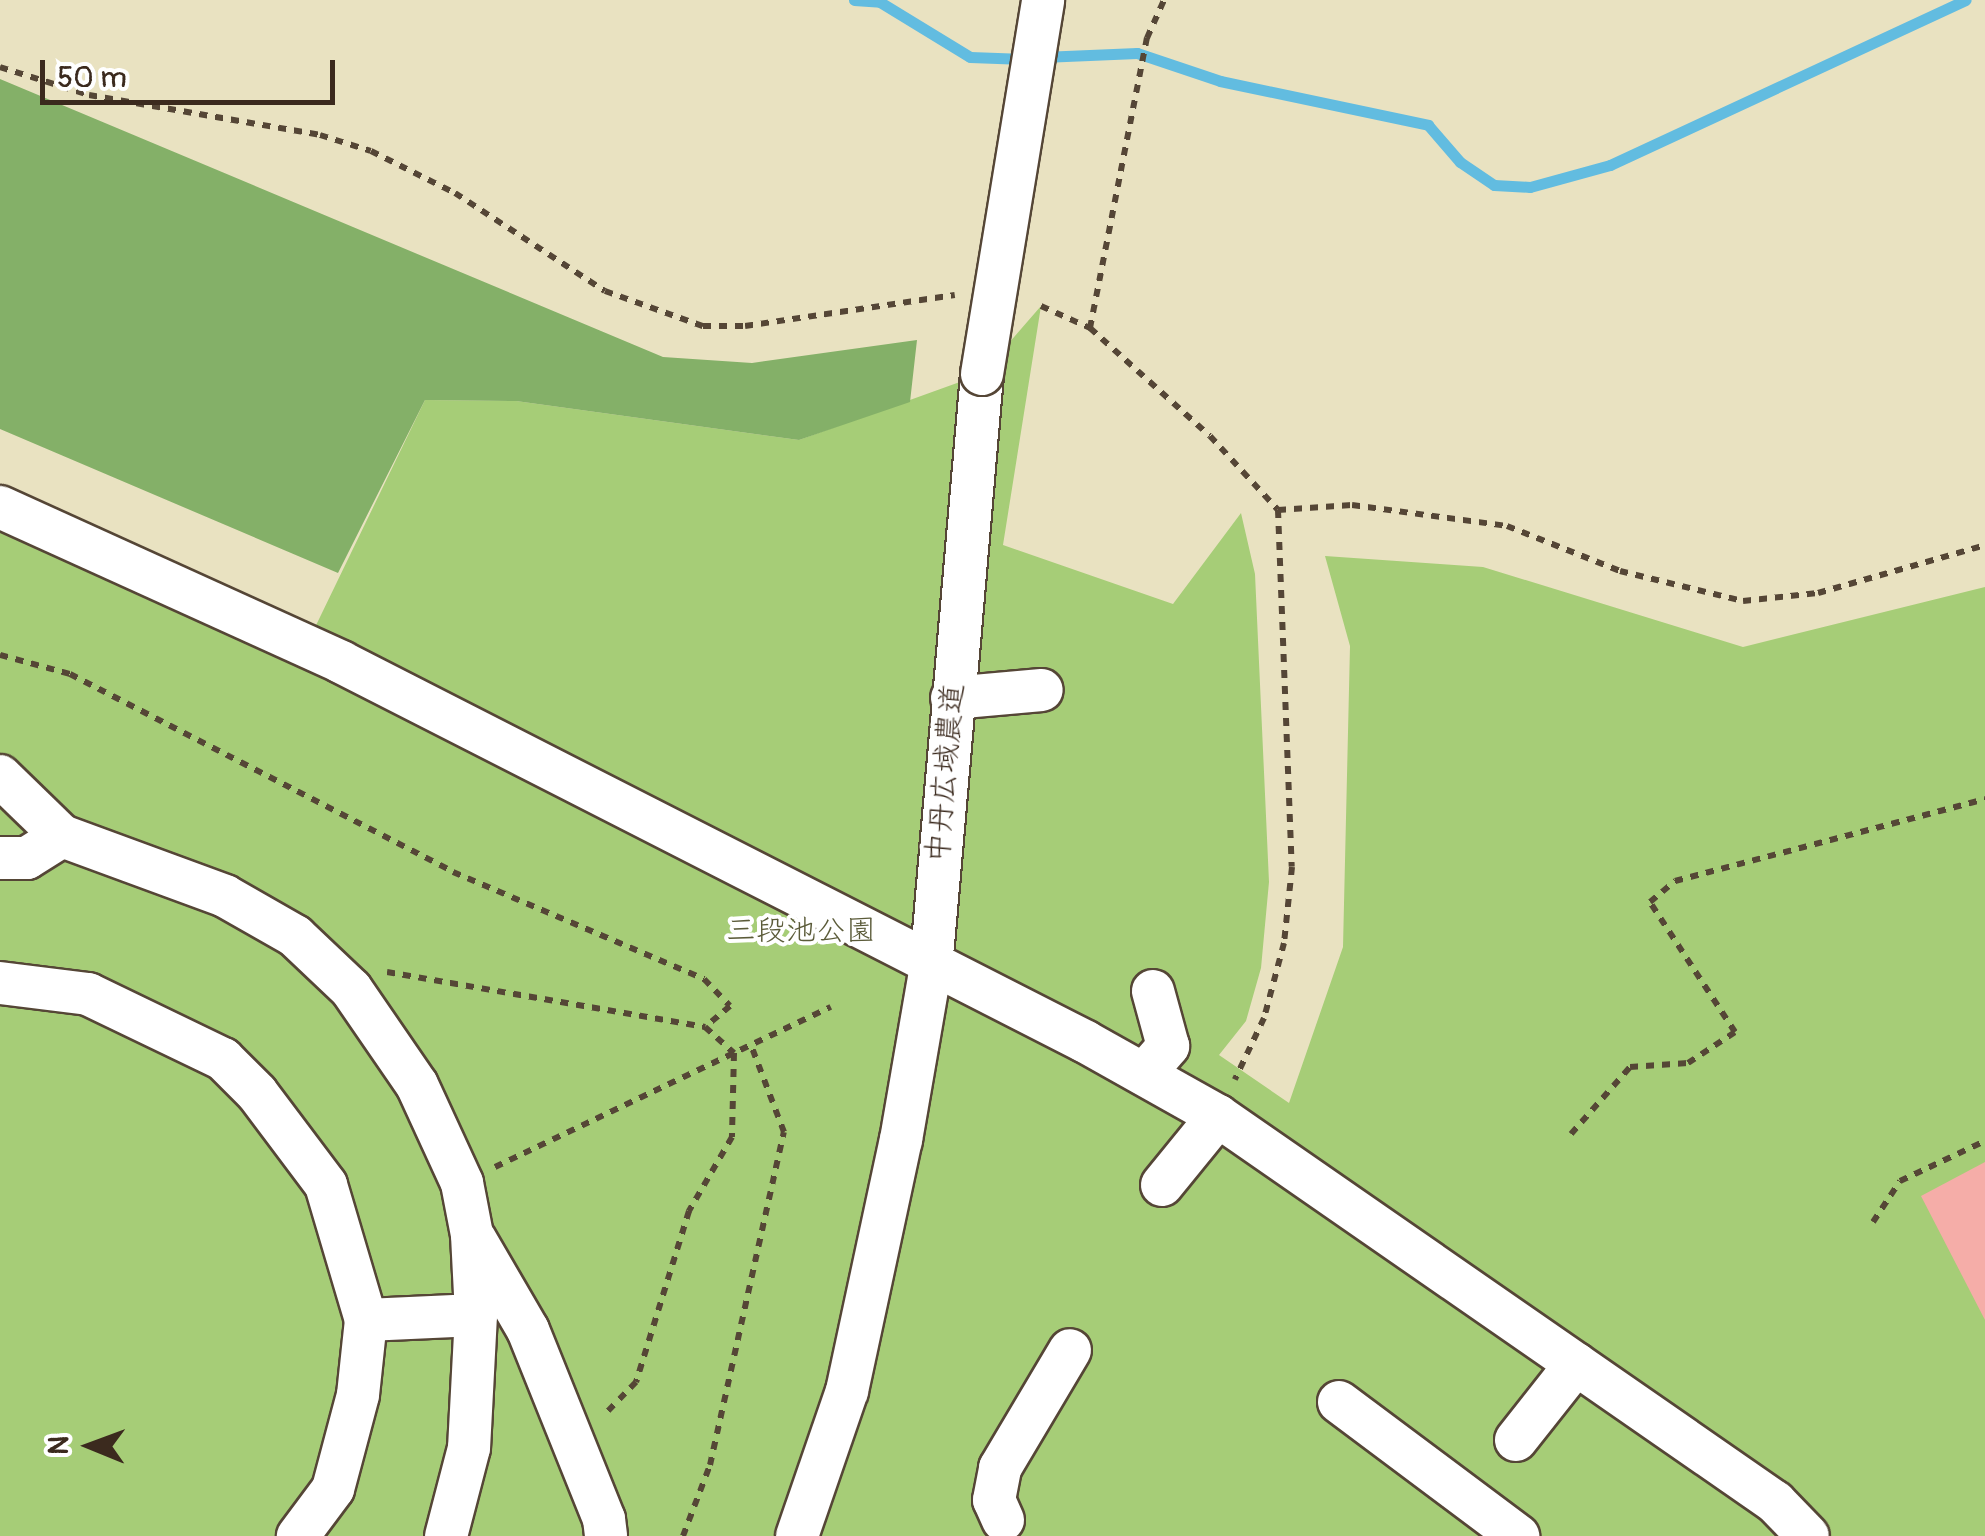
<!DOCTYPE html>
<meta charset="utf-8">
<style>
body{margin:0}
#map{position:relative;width:1985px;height:1536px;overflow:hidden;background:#e9e2c1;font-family:Pangolin,"Klee One",sans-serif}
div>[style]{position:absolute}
.green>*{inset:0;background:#a6cd77}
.forest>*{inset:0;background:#84b068}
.stream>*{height:11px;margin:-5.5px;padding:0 5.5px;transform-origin:5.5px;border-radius:5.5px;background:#62bce0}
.building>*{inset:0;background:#f5ada8}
.path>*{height:6px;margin-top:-3px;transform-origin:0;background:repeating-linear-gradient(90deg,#554636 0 8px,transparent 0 16px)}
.roads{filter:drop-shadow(2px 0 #554636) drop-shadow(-2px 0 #554636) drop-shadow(0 2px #554636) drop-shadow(0 -2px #554636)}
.minor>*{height:42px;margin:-21px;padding:0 21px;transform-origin:21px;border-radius:21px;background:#fff}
.bridges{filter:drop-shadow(2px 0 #554636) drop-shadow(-2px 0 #554636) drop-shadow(0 2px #554636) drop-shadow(0 -2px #554636)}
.minor-bridge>*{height:42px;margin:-21px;padding:0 21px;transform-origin:21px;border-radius:21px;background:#fff}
span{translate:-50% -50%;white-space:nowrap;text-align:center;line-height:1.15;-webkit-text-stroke:8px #fff;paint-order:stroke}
.street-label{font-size:30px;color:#3b2a1e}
.park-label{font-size:30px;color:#5b5b39}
.north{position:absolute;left:40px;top:1396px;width:100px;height:100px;-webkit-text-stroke:8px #fff;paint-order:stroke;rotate:271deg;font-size:28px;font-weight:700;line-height:40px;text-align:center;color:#3b2a1e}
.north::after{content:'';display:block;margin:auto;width:35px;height:45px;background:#3b2a1e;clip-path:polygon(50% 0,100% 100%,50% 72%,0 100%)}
.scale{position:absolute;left:40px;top:60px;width:295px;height:45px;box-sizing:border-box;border:5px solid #3b2a1e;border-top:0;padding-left:12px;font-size:30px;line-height:35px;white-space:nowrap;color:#3b2a1e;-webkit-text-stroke:8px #fff;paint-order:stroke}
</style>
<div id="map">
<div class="green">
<div style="clip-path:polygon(1041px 306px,1003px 545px,1173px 604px,1241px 513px,1255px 574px,1269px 882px,1261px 968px,1246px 1021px,1219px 1055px,1289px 1103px,1343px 947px,1350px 646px,1325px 556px,1483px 567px,1743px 647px,1985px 587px,1985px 1536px,0 1536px,0 507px,306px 646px,425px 400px,516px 401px,799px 440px,982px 374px)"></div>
</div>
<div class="forest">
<div style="clip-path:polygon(0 79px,663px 357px,752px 363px,917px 340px,910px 402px,799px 440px,516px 401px,425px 400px,338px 573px,0 429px)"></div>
</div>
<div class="stream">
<div style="left:854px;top:0;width:26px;rotate:4deg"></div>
<div style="left:880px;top:2px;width:105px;rotate:31.4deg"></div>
<div style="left:970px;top:57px;width:54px;rotate:2.1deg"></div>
<div style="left:1042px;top:57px;width:95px;rotate:-2.4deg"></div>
<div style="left:1137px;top:53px;width:88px;rotate:18.6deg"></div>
<div style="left:1220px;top:81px;width:213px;rotate:11.9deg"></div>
<div style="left:1428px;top:125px;width:49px;rotate:49.1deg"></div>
<div style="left:1460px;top:162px;width:41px;rotate:34.1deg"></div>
<div style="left:1494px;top:185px;width:36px;rotate:3deg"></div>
<div style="left:1530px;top:187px;width:83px;rotate:-15.4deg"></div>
<div style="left:1610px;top:165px;width:392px;rotate:-24.9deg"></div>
</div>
<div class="building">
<div style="clip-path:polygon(1985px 1162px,1985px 1320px,1921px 1196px)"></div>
</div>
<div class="path">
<div style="left:0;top:67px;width:93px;rotate:17.5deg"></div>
<div style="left:89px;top:95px;width:234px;rotate:9.8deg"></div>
<div style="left:320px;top:135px;width:53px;rotate:17.4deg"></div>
<div style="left:371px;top:151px;width:94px;rotate:26.6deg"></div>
<div style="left:455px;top:193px;width:179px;rotate:33.2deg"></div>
<div style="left:605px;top:291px;width:104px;rotate:19.7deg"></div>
<div style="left:703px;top:326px;width:42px"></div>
<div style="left:745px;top:326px;width:212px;rotate:-8.4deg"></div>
<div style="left:1041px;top:306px;width:54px;rotate:24.2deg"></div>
<div style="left:1090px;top:328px;width:161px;rotate:42deg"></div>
<div style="left:1210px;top:436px;width:100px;rotate:47.4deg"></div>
<div style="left:1278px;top:510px;width:357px;rotate:87.8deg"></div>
<div style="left:1292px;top:867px;width:76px;rotate:96deg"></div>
<div style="left:1284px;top:943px;width:78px;rotate:104.9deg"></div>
<div style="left:1264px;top:1018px;width:68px;rotate:115.4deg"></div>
<div style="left:1090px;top:328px;width:296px;rotate:-78.9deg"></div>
<div style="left:1147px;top:38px;width:42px;rotate:-65.9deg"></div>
<div style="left:1278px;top:510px;width:74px;rotate:-3.9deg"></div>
<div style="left:1352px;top:505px;width:156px;rotate:7.7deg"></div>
<div style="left:1507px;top:526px;width:122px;rotate:21.7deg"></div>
<div style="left:1620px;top:571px;width:127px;rotate:13.7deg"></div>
<div style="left:1743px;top:601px;width:75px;rotate:-6.1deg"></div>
<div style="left:1818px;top:593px;width:174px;rotate:-16deg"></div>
<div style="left:0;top:655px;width:73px;rotate:15.2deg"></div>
<div style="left:70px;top:674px;width:431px;rotate:27.3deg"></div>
<div style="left:453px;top:872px;width:273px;rotate:23.1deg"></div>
<div style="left:704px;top:979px;width:37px;rotate:46deg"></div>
<div style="left:730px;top:1006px;width:33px;rotate:140deg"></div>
<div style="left:387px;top:972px;width:323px;rotate:9.8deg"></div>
<div style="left:705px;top:1027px;width:39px;rotate:42deg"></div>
<div style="left:734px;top:1053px;width:84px;rotate:91.4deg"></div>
<div style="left:732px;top:1137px;width:86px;rotate:120.2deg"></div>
<div style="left:689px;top:1211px;width:179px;rotate:107.2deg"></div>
<div style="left:636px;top:1382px;width:47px;rotate:134.1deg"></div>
<div style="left:1571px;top:1134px;width:89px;rotate:-48.6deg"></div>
<div style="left:1630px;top:1067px;width:58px;rotate:-3.9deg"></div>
<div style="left:1688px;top:1063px;width:56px;rotate:-33.4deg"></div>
<div style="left:1735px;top:1032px;width:155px;rotate:-123.2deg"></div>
<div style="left:1650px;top:902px;width:33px;rotate:-40deg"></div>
<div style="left:1675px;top:881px;width:321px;rotate:-14.8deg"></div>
<div style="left:495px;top:1167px;width:372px;rotate:-25.5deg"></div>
<div style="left:1873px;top:1222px;width:49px;rotate:-56.6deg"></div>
<div style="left:1900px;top:1181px;width:94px;rotate:-25.2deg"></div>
<div style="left:683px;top:1536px;width:76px;rotate:-69.2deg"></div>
<div style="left:710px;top:1465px;width:341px;rotate:-77.5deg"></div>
<div style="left:784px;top:1132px;width:93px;rotate:-110.8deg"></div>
</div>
<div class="roads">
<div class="minor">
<div style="left:0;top:507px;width:375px;rotate:24.4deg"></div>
<div style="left:341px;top:662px;width:836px;rotate:27.02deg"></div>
<div style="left:1086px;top:1042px;width:151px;rotate:29.3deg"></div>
<div style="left:1218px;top:1116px;width:678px;rotate:34.72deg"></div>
<div style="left:1775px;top:1502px;width:47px;rotate:45.9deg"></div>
<div style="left:952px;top:698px;width:90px;rotate:-5.1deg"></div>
<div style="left:0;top:776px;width:86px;rotate:44.1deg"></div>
<div style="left:62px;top:836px;width:174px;rotate:20.2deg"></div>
<div style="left:225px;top:896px;width:81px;rotate:29.7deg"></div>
<div style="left:295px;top:936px;width:77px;rotate:43.4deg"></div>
<div style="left:351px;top:989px;width:116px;rotate:55.5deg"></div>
<div style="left:417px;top:1085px;width:108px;rotate:65.3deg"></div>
<div style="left:462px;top:1183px;width:53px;rotate:79.1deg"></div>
<div style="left:472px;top:1235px;width:80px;rotate:87.1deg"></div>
<div style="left:476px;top:1315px;width:133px;rotate:93deg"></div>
<div style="left:469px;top:1448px;width:91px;rotate:104.6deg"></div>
<div style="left:0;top:858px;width:27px"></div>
<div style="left:27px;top:858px;width:41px;rotate:-32.2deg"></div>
<div style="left:0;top:983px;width:89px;rotate:7.1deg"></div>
<div style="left:88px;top:994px;width:150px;rotate:25.7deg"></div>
<div style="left:223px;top:1059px;width:48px;rotate:45deg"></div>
<div style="left:257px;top:1093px;width:115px;rotate:53.1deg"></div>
<div style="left:326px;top:1185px;width:141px;rotate:73.5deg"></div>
<div style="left:366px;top:1320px;width:75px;rotate:96.1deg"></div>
<div style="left:358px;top:1395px;width:97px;rotate:104.9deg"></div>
<div style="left:333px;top:1489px;width:59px;rotate:126.7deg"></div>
<div style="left:1144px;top:1074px;width:37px;rotate:-49deg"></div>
<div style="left:1168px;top:1046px;width:57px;rotate:-105.3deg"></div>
<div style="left:1162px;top:1185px;width:89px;rotate:-50.9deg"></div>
<div style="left:475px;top:1239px;width:105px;rotate:59.8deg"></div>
<div style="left:528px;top:1330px;width:204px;rotate:68.1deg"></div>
<div style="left:604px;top:1519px;width:17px;rotate:83deg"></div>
<div style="left:366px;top:1320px;width:110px;rotate:-2.6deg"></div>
<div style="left:1339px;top:1402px;width:224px;rotate:36.8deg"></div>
<div style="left:1516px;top:1440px;width:97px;rotate:-51.7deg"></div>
<div style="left:1003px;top:1520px;width:22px;rotate:-114deg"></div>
<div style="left:994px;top:1500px;width:33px;rotate:-79deg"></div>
<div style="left:1000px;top:1468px;width:137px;rotate:-59.3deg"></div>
<div style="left:797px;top:1536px;width:153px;rotate:-71deg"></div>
<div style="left:847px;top:1391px;width:257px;rotate:-77.9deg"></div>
<div style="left:901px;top:1140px;width:176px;rotate:-80.2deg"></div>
<div style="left:931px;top:967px;width:595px;rotate:-85.08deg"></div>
</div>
</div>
<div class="bridges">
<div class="minor-bridge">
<div style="left:982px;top:374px;width:379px;rotate:-80.7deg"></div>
</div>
</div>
<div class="street-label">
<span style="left:946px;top:773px;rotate:-85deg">中丹広域農道</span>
</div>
<div class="park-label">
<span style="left:801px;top:931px">三段池公園</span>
</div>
<div class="north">N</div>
<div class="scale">50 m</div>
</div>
